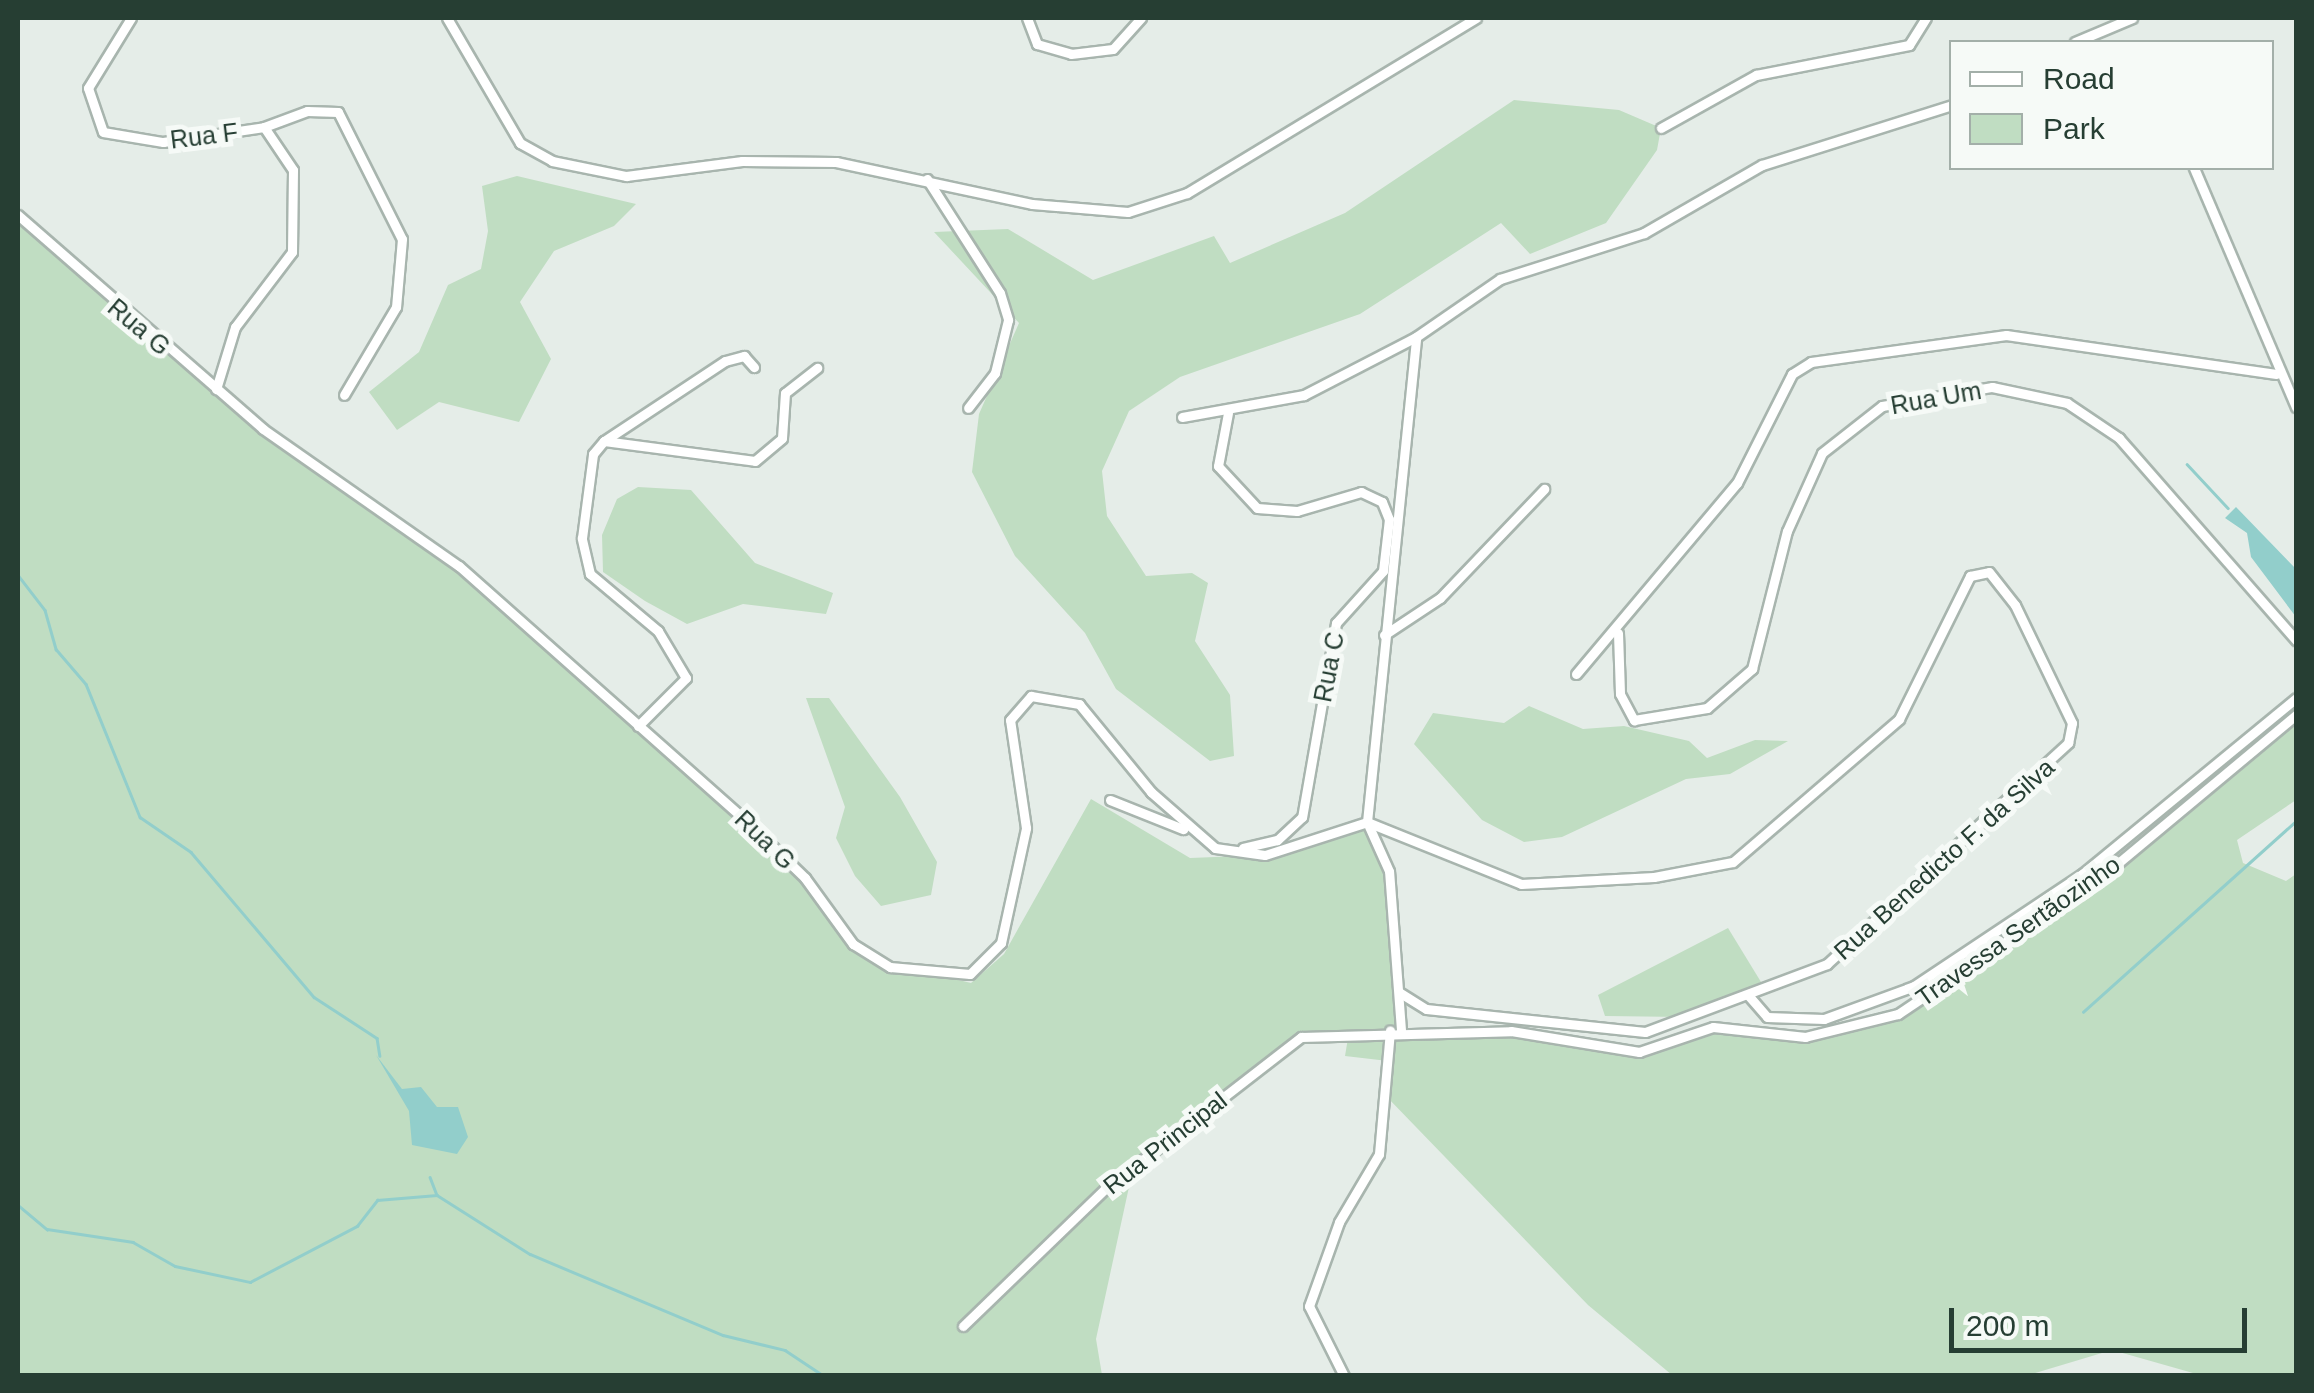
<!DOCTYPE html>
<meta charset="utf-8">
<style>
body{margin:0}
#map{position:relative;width:2314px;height:1393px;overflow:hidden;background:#e5ede8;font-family:Helvetica,sans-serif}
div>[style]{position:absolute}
.green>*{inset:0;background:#c0ddc2}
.water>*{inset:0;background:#92cecb}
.stream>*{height:2.5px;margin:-1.25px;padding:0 1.25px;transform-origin:1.25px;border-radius:1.25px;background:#92cecb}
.roads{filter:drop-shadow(2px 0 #a8b5ae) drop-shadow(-2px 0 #a8b5ae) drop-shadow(0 2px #a8b5ae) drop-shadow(0 -2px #a8b5ae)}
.minor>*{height:9px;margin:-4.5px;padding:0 4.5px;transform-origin:4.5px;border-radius:4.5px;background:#fff}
span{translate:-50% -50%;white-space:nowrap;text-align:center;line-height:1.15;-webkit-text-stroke:10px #f6faf7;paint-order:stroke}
.street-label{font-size:25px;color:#263e33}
.frame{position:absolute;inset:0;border:20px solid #263e33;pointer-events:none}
.legend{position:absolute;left:1949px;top:40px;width:325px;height:130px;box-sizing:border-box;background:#f6faf7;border:2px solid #a3afa9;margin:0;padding:12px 18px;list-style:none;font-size:30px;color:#263e33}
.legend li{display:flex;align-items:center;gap:20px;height:50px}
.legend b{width:50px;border:2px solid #a3afa9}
.scale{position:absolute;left:1949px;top:1308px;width:298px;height:45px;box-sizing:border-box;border:5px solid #263e33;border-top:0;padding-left:12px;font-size:30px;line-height:35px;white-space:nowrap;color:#263e33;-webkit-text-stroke:8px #f6faf7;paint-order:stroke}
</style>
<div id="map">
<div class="green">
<div style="clip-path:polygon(1514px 100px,1619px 110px,1661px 128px,1657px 150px,1606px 223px,1530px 254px,1501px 223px,1360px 314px,1180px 377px,1129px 411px,1102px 471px,1107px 516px,1146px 576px,1192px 573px,1208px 583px,1195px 641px,1230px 695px,1234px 756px,1210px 761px,1116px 689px,1085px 633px,1015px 556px,972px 472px,979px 414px,1019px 323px,934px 232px,1008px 229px,1093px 280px,1214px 236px,1230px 263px,1345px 213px)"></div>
<div style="clip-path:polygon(517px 176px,636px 204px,614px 226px,554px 251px,520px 302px,551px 359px,519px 422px,439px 402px,397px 430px,369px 392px,419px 352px,448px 285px,481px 269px,488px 231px,482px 186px)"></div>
<div style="clip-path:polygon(18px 215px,216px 389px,397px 516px,805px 878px,868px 958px,971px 983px,1004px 954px,1091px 799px,1190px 858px,1266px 855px,1367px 822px,1389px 871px,1402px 1030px,1511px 1031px,1639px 1052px,1713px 1027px,1805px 1037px,1898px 1014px,2099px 879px,2296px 715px,2296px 800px,2237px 840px,2243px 863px,2286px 881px,2296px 874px,2296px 1375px,2200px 1375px,2112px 1350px,2029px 1375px,1672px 1375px,1588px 1305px,1386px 1096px,1388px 1061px,1345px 1056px,1349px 1032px,1301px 1037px,1148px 1155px,1129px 1187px,1096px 1339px,1102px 1375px,18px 1375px)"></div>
<div style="clip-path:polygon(638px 487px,691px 490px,755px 563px,833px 593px,826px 614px,743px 604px,687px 624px,645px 601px,603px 572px,602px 535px,617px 499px)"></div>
<div style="clip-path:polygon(806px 698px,829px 698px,900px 797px,937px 862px,931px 895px,881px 906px,855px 876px,836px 838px,845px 807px)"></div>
<div style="clip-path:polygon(1529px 706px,1583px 729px,1624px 726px,1689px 741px,1707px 758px,1755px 740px,1788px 741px,1730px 774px,1686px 779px,1562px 837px,1524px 842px,1482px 820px,1414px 744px,1433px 713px,1504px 723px)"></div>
<div style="clip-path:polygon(1728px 928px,1761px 982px,1683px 1017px,1605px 1016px,1598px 995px)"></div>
</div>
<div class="water">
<div style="clip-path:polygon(2236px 507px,2296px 569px,2296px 617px,2251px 557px,2247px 533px,2225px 518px)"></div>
<div style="clip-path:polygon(376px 1055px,402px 1089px,421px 1087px,437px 1107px,458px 1107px,468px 1137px,457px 1154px,412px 1145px,409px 1111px)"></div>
</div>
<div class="stream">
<div style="left:2187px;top:464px;width:60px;rotate:47deg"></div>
<div style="left:18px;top:575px;width:44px;rotate:52.4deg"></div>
<div style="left:45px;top:610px;width:41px;rotate:74.2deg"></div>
<div style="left:56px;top:649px;width:46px;rotate:49.4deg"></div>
<div style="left:86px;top:684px;width:144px;rotate:67.9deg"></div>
<div style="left:140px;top:817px;width:62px;rotate:34.5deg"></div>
<div style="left:191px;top:852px;width:190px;rotate:49.7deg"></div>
<div style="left:314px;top:997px;width:75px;rotate:33.1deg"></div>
<div style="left:377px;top:1038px;width:18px;rotate:81deg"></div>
<div style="left:2083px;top:1012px;width:286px;rotate:-41.9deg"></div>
<div style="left:430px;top:1177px;width:19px;rotate:69deg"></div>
<div style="left:437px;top:1195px;width:110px;rotate:32.4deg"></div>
<div style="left:530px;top:1254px;width:209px;rotate:22.8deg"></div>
<div style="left:723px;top:1335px;width:64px;rotate:13.6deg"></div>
<div style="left:785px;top:1350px;width:47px;rotate:33.7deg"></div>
<div style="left:18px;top:1205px;width:38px;rotate:40deg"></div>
<div style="left:47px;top:1229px;width:87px;rotate:8.6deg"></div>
<div style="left:133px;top:1242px;width:48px;rotate:29.7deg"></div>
<div style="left:175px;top:1266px;width:77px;rotate:12deg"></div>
<div style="left:250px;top:1282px;width:121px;rotate:-27.6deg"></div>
<div style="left:357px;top:1226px;width:33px;rotate:-52deg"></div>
<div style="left:377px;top:1200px;width:60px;rotate:-4.8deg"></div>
<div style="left:830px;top:1376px;width:11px"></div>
</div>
<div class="roads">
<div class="minor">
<div style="left:131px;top:18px;width:82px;rotate:121.6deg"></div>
<div style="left:88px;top:88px;width:46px;rotate:71.2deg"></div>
<div style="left:103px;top:132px;width:61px;rotate:9.5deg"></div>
<div style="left:163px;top:142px;width:102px;rotate:-8.4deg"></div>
<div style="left:264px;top:127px;width:52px;rotate:56deg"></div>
<div style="left:293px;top:170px;width:82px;rotate:90.7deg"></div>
<div style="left:292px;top:252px;width:94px;rotate:127.2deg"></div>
<div style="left:235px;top:327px;width:65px;rotate:107deg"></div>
<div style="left:447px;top:18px;width:145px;rotate:59.7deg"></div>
<div style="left:520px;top:143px;width:37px;rotate:29deg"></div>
<div style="left:552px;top:161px;width:76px;rotate:11.5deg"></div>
<div style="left:626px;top:176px;width:117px;rotate:-7.4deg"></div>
<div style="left:742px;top:161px;width:94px;rotate:0.6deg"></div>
<div style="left:836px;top:162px;width:200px;rotate:12.1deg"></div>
<div style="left:1032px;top:204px;width:96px;rotate:4.8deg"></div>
<div style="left:1128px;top:212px;width:62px;rotate:-17.9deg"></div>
<div style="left:1187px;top:193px;width:338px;rotate:-31.2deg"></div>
<div style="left:1027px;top:18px;width:28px;rotate:69deg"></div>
<div style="left:1037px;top:44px;width:35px;rotate:16deg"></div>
<div style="left:1071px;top:54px;width:42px;rotate:-6.8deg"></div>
<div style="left:1113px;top:49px;width:42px;rotate:-47.9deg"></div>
<div style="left:2075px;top:42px;width:62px;rotate:-22.8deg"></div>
<div style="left:264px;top:127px;width:46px;rotate:-20.4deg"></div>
<div style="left:307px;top:111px;width:31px;rotate:2deg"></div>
<div style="left:338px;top:112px;width:142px;rotate:63.3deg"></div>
<div style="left:402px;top:239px;width:68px;rotate:95deg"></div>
<div style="left:396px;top:307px;width:102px;rotate:120.6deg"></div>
<div style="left:1661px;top:128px;width:109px;rotate:-29.2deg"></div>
<div style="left:1756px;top:75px;width:156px;rotate:-11.1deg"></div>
<div style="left:1909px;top:45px;width:32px;rotate:-58deg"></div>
<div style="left:2194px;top:168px;width:260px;rotate:66.9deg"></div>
<div style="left:927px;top:179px;width:135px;rotate:57.4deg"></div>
<div style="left:1000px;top:293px;width:28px;rotate:73deg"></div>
<div style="left:1008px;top:320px;width:55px;rotate:103.8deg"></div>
<div style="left:995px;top:373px;width:44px;rotate:127.6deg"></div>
<div style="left:18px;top:215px;width:325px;rotate:41.1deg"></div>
<div style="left:263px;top:429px;width:239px;rotate:35deg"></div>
<div style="left:459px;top:566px;width:381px;rotate:41.6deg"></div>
<div style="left:744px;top:819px;width:85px;rotate:44deg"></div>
<div style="left:805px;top:878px;width:82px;rotate:54deg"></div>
<div style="left:853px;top:944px;width:44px;rotate:31.9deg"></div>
<div style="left:890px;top:967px;width:80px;rotate:5deg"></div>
<div style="left:970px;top:974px;width:44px;rotate:-45deg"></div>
<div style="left:1001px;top:943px;width:118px;rotate:-77.7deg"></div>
<div style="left:1026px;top:828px;width:109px;rotate:-98.4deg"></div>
<div style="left:1010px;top:720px;width:32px;rotate:-49deg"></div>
<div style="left:1031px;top:696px;width:49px;rotate:9.5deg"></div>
<div style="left:1079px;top:704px;width:114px;rotate:50.7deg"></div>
<div style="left:1151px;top:792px;width:85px;rotate:41.2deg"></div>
<div style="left:1215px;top:848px;width:50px;rotate:8deg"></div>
<div style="left:1265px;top:855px;width:107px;rotate:-17.9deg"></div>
<div style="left:1367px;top:822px;width:166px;rotate:21.9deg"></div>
<div style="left:1521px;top:884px;width:133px;rotate:-3deg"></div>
<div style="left:1654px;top:877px;width:80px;rotate:-10.8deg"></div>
<div style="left:1733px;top:862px;width:219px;rotate:-40.7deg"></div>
<div style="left:1899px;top:719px;width:160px;rotate:-63.6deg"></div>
<div style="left:1970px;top:576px;width:19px;rotate:-12deg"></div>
<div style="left:1989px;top:572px;width:42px;rotate:51.8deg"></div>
<div style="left:2015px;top:605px;width:131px;rotate:64.2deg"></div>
<div style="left:2072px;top:723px;width:20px;rotate:101deg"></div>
<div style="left:2068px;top:743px;width:327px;rotate:137.5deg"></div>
<div style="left:1827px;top:964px;width:194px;rotate:159.5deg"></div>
<div style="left:1645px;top:1032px;width:220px;rotate:-174deg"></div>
<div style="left:1426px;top:1009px;width:31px;rotate:-148deg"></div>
<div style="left:1228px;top:413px;width:54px;rotate:100.7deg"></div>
<div style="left:1218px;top:466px;width:57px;rotate:47.1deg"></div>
<div style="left:1257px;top:508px;width:40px;rotate:4.3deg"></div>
<div style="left:1297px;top:511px;width:67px;rotate:-16.5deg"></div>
<div style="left:1361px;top:492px;width:23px;rotate:25deg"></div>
<div style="left:1382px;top:502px;width:18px;rotate:68deg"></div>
<div style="left:1389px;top:519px;width:52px;rotate:96.6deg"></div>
<div style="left:1383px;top:571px;width:70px;rotate:132.1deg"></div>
<div style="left:1336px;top:623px;width:197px;rotate:99.9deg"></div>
<div style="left:1302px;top:817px;width:34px;rotate:137deg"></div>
<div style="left:1277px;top:840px;width:35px;rotate:167deg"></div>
<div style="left:1182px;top:417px;width:124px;rotate:-10.2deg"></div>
<div style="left:1304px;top:395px;width:126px;rotate:-27.4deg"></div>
<div style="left:1416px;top:337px;width:102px;rotate:-34.6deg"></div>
<div style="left:1500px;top:279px;width:151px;rotate:-17.7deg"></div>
<div style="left:1644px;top:233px;width:136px;rotate:-30deg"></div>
<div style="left:1762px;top:165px;width:199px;rotate:-17.5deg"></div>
<div style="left:604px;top:441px;width:145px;rotate:-33.5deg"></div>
<div style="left:725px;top:361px;width:20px;rotate:-15deg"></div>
<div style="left:744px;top:356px;width:15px;rotate:48deg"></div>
<div style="left:1618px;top:633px;width:61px;rotate:88.1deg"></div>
<div style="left:1620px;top:694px;width:30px;rotate:62deg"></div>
<div style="left:1634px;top:720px;width:74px;rotate:-9.3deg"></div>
<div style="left:1707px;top:708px;width:60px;rotate:-40.9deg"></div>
<div style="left:1752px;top:669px;width:142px;rotate:-75.8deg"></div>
<div style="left:1787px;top:531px;width:85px;rotate:-65.8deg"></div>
<div style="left:1822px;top:453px;width:76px;rotate:-38.1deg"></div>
<div style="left:1882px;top:406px;width:112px;rotate:-9.8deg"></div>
<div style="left:1992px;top:387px;width:77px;rotate:12deg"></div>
<div style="left:2067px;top:403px;width:63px;rotate:33.9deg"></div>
<div style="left:2119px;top:438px;width:269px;rotate:48.8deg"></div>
<div style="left:1384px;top:635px;width:67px;rotate:-33.5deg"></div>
<div style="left:1440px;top:598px;width:151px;rotate:-46.3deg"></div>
<div style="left:1576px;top:674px;width:250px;rotate:-49.9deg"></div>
<div style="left:1737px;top:483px;width:122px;rotate:-63.2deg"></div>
<div style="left:1792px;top:374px;width:22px;rotate:-32deg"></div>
<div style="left:1811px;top:362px;width:197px;rotate:-7.9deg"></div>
<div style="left:2006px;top:335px;width:273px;rotate:8.2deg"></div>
<div style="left:638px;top:726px;width:68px;rotate:-45deg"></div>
<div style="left:686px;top:678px;width:55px;rotate:-120.8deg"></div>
<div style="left:658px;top:631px;width:89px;rotate:-140deg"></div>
<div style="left:590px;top:574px;width:37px;rotate:-103deg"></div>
<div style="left:582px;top:538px;width:85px;rotate:-82.5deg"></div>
<div style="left:593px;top:454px;width:17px;rotate:-50deg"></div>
<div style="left:604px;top:441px;width:152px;rotate:7.5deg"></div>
<div style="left:755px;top:461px;width:35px;rotate:-40deg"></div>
<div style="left:782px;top:438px;width:45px;rotate:-86.2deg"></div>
<div style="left:785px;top:393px;width:41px;rotate:-38deg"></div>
<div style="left:1110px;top:800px;width:79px;rotate:21.7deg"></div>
<div style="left:1748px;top:995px;width:29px;rotate:49deg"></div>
<div style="left:1767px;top:1017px;width:57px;rotate:2deg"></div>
<div style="left:1824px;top:1019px;width:96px;rotate:-20.1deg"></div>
<div style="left:1914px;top:986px;width:202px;rotate:-33.7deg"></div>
<div style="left:2082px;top:874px;width:277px;rotate:-39.4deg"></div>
<div style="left:1401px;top:1030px;width:159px;rotate:-94.3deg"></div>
<div style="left:1389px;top:871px;width:54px;rotate:-114.2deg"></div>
<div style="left:1367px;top:822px;width:486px;rotate:-84.2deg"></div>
<div style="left:963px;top:1326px;width:197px;rotate:-44deg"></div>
<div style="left:1105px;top:1189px;width:248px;rotate:-37.8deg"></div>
<div style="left:1301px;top:1037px;width:210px;rotate:-1.6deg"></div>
<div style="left:1511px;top:1031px;width:130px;rotate:9.3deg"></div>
<div style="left:1639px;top:1052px;width:78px;rotate:-18.7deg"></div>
<div style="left:1713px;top:1027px;width:93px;rotate:6.2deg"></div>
<div style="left:1805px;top:1037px;width:96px;rotate:-13.9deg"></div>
<div style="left:1898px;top:1014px;width:242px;rotate:-33.9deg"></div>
<div style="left:2099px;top:879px;width:256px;rotate:-39.8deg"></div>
<div style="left:1344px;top:1376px;width:78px;rotate:-116.6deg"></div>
<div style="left:1309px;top:1306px;width:89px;rotate:-70.3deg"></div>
<div style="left:1339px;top:1222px;width:79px;rotate:-59.5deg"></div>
<div style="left:1379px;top:1154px;width:124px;rotate:-84.9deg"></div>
</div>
</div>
<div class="street-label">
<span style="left:204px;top:136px;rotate:-7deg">Rua F</span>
<span style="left:139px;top:327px;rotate:40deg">Rua G</span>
<span style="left:1936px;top:398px;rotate:-10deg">Rua Um</span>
<span style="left:1329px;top:667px;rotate:-79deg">Rua C</span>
<span style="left:765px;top:840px;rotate:44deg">Rua G</span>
<span style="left:1944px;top:859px;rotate:-42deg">Rua Benedicto F. da Silva</span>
<span style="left:2018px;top:931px;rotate:-35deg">Travessa Sertãozinho</span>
<span style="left:1165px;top:1143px;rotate:-38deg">Rua Principal</span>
</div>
<div class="frame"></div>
<ul class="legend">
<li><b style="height:12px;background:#fff"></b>Road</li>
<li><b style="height:28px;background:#c0ddc2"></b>Park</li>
</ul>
<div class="scale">200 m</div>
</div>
